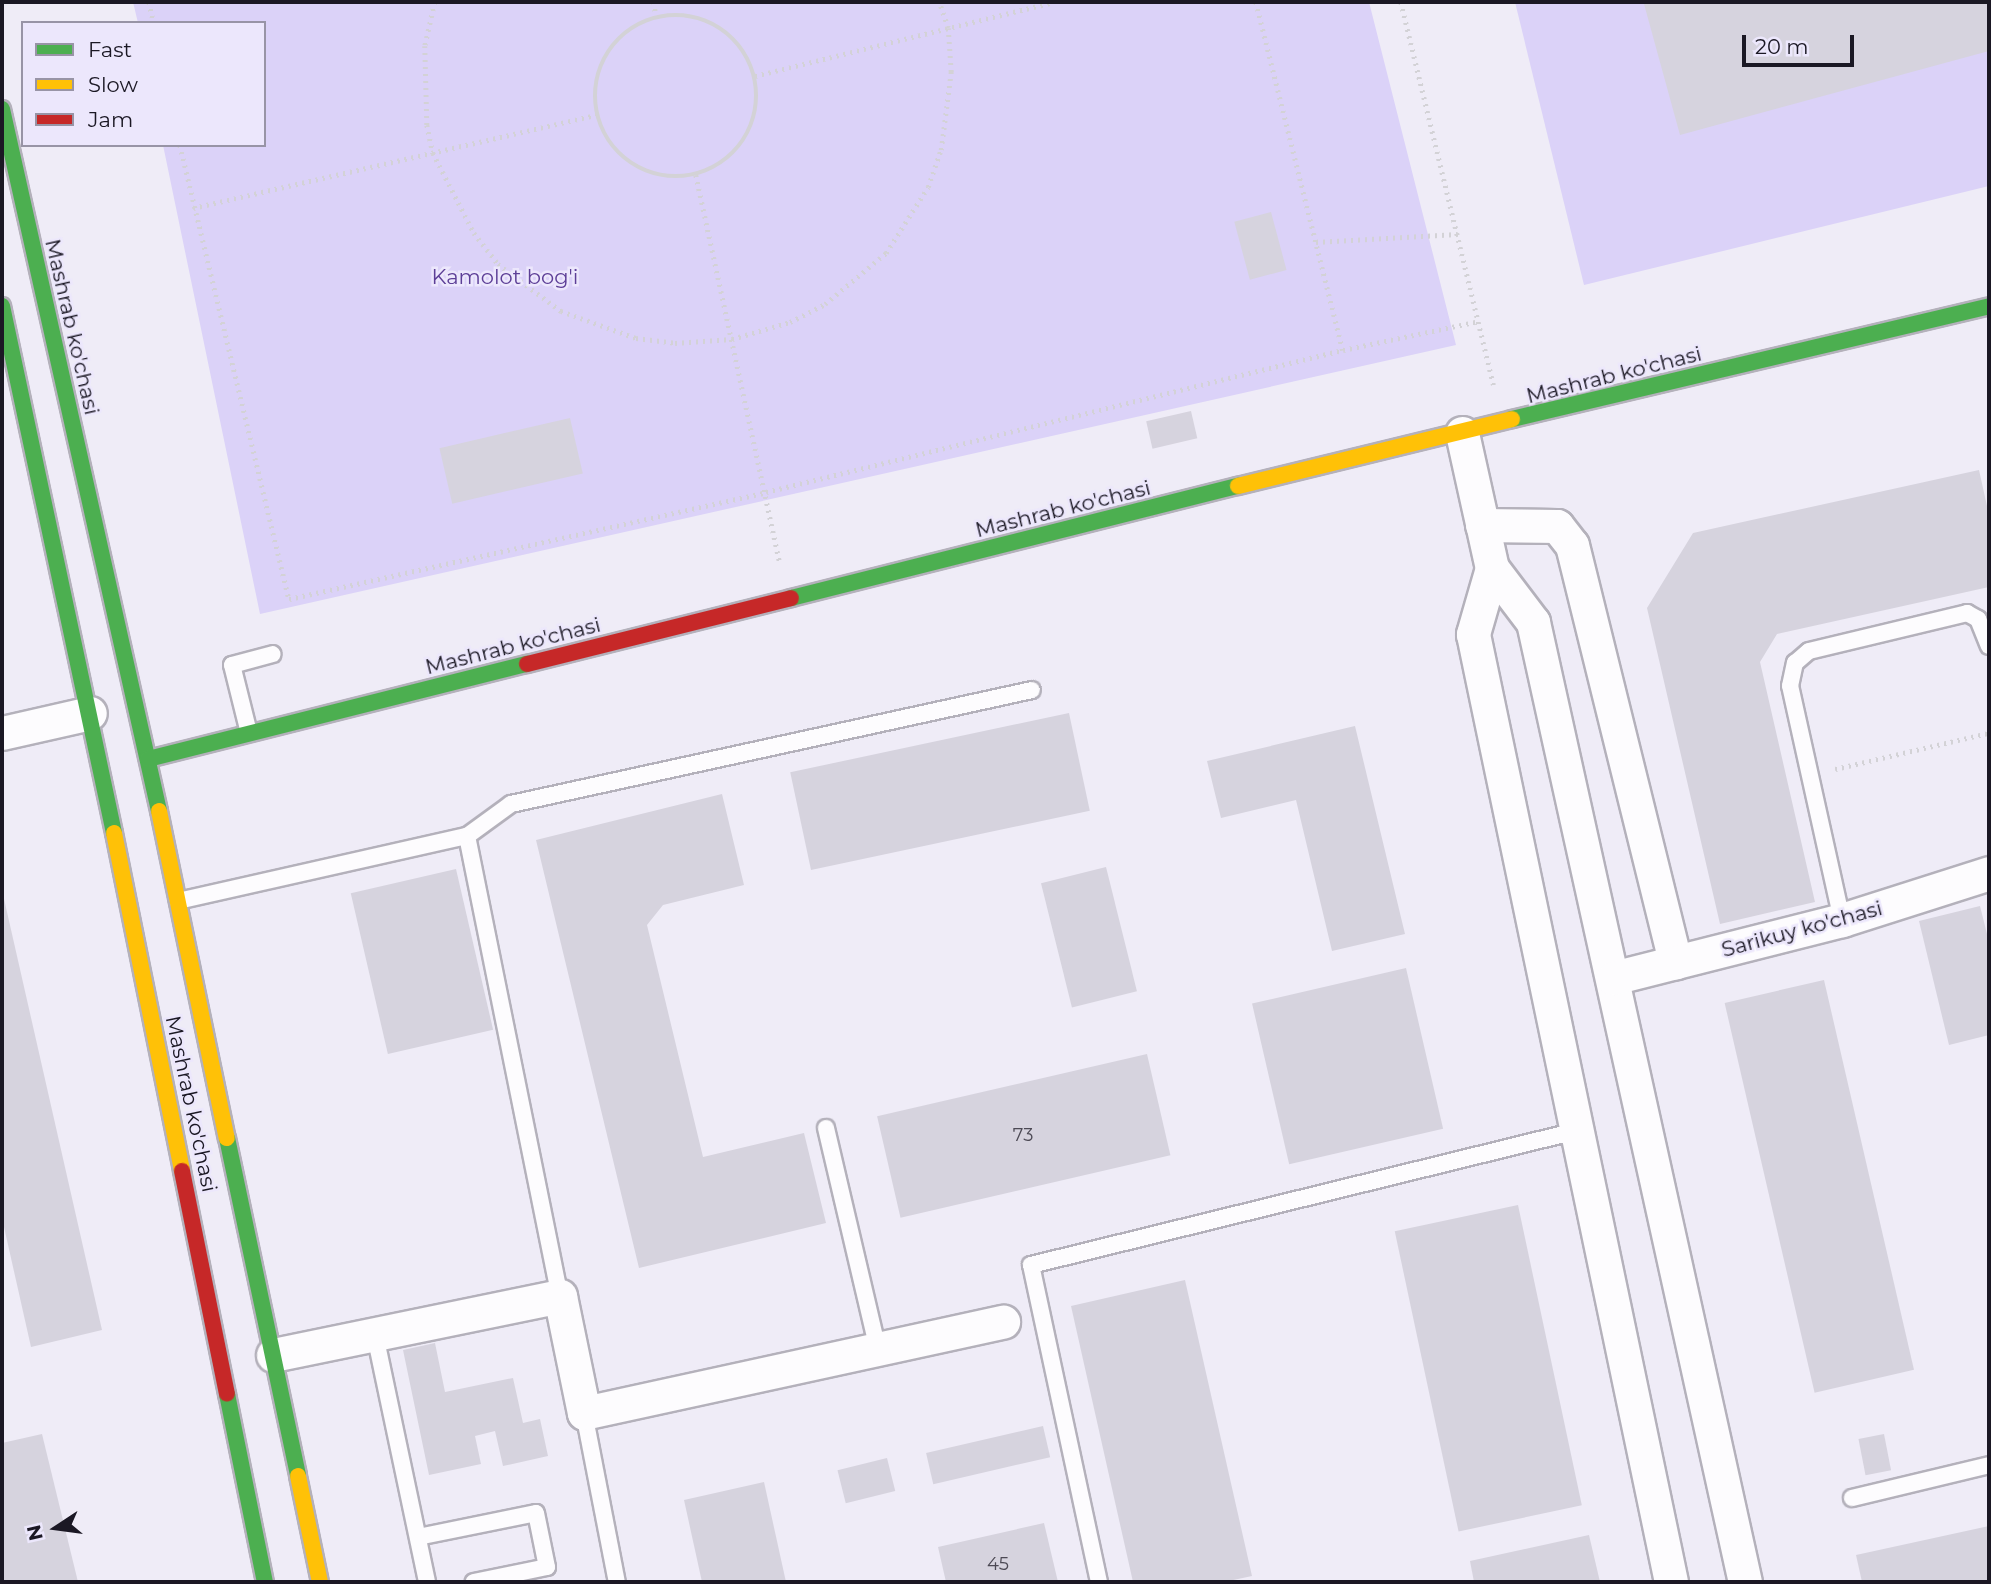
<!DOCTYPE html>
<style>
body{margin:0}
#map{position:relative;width:1991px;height:1584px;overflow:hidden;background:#efecf7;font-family:Montserrat,sans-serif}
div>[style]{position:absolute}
.green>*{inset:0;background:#dbd2f8}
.building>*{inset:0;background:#d6d3de;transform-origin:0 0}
.path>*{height:4.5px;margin-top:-2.25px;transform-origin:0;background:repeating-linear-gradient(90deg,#d3d2d6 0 2px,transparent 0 7px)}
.path>.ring{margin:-2.25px;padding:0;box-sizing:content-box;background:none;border:4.5px solid #d3d2d6;border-radius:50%}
.roads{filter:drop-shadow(2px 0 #b4b1bb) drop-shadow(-2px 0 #b4b1bb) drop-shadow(0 2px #b4b1bb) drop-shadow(0 -2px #b4b1bb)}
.lane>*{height:16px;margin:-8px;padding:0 8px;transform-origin:8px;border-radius:8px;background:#fdfcfe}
.street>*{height:33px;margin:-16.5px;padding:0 16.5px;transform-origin:16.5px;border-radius:16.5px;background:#fdfcfe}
.fast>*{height:16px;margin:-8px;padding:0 8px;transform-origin:8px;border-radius:8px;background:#4caf50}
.slow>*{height:16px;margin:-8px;padding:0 8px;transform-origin:8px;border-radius:8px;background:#ffc107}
.jam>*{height:16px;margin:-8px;padding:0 8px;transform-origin:8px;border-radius:8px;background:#c62828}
span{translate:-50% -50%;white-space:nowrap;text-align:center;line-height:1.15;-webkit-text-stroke:5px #ece7fc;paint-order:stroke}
.number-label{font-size:18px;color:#4c4954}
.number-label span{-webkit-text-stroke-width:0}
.park-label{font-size:21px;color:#5d3f97}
.street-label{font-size:21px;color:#1b1824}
.frame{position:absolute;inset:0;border:4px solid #1b1824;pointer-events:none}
.legend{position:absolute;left:21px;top:21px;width:245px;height:126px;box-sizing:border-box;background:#ece7fc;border:2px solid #9894a6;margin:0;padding:9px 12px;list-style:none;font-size:21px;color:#1b1824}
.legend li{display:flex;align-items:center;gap:14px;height:35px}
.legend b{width:35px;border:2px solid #9894a6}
.north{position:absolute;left:21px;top:1493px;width:70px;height:70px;-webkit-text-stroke:5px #ece7fc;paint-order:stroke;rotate:257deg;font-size:19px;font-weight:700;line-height:28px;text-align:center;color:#1b1824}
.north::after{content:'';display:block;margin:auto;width:24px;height:32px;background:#1b1824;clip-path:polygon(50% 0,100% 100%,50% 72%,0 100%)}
.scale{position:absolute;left:1742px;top:35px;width:112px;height:32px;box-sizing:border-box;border:4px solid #1b1824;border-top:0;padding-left:9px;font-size:21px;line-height:24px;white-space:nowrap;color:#1b1824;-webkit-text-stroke:5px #ece7fc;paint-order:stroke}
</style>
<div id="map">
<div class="green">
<div style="clip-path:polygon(133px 2px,1369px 2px,1456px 345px,260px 614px,163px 145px,264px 145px,264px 23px,138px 23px)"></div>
<div style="clip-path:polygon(1515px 2px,1989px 2px,1989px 186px,1584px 285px)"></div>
</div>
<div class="building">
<div style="clip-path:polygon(1651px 2px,1988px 2px,1989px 51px,1680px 135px,1644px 4px)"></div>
<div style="left:1271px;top:212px;width:60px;height:38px;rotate:75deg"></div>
<div style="left:1191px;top:411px;width:28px;height:46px;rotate:77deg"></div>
<div style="left:570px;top:418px;width:57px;height:134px;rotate:77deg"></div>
<div style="clip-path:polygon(1979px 470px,1989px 515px,1989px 587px,1777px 634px,1760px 662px,1815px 902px,1720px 924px,1647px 608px,1693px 533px)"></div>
<div style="left:1069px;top:713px;width:100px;height:285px;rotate:78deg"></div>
<div style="clip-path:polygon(1355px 726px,1405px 934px,1332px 951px,1296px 800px,1221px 818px,1207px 761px)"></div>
<div style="clip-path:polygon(722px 794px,744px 885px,663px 905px,647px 925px,703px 1157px,804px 1133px,826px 1223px,639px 1268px,536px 840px)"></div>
<div style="left:1106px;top:867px;width:128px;height:67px;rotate:76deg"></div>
<div style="left:456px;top:869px;width:165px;height:108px;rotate:77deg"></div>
<div style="clip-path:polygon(2px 890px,102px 1330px,31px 1347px,2px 1218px)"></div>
<div style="clip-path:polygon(1980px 906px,1989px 942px,1989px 1035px,1949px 1045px,1919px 921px)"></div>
<div style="left:1406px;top:968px;width:165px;height:158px;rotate:77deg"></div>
<div style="left:1824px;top:980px;width:400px;height:102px;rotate:77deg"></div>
<div style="left:1147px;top:1054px;width:104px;height:277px;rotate:77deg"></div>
<div style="left:1518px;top:1205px;width:307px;height:126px;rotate:78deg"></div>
<div style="clip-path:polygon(1185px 1280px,1252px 1576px,1224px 1582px,1133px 1582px,1071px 1306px)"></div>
<div style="clip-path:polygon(435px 1343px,445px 1392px,513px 1378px,523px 1423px,540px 1419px,548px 1456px,503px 1466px,495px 1431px,475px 1436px,481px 1464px,429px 1475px,403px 1350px)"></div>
<div style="left:1043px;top:1426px;width:32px;height:120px;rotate:77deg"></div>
<div style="clip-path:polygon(42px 1434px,78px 1582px,2px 1582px,2px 1443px)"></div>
<div style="left:1884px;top:1434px;width:37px;height:26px;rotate:79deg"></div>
<div style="left:887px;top:1458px;width:34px;height:51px;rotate:76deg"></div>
<div style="clip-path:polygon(764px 1482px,786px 1582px,702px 1582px,684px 1500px)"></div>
<div style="clip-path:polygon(1044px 1523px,1058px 1582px,946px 1582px,938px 1547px)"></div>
<div style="clip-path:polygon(1989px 1526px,1989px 1582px,1862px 1582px,1856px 1555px)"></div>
<div style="clip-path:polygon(1589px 1535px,1600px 1582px,1474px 1582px,1470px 1561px)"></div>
</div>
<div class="path">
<div style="left:149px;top:2px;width:22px;rotate:77deg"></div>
<div style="left:435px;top:2px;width:45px;rotate:102.8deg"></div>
<div style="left:425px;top:46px;width:79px;rotate:88.5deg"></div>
<div style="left:427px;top:125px;width:29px;rotate:78deg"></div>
<div style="left:433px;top:153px;width:90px;rotate:62.9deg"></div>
<div style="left:474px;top:233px;width:39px;rotate:52deg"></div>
<div style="left:498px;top:264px;width:79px;rotate:36.7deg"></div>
<div style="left:561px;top:311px;width:80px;rotate:19.8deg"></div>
<div style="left:636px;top:338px;width:39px;rotate:7deg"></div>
<div style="left:675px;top:343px;width:57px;rotate:-4deg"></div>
<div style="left:732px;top:339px;width:60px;rotate:-16.3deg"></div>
<div style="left:790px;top:322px;width:39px;rotate:-27deg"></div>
<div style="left:825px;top:304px;width:80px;rotate:-39.9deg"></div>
<div style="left:886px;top:253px;width:78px;rotate:-57.5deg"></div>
<div style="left:928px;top:187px;width:39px;rotate:-71deg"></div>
<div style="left:941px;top:150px;width:79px;rotate:-82.7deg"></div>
<div style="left:951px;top:72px;width:44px;rotate:-93.9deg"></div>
<div style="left:948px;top:28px;width:28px;rotate:-109deg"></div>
<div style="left:654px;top:2px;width:14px;rotate:82deg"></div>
<div style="left:1256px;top:2px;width:359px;rotate:76deg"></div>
<div style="left:1401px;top:2px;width:394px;rotate:76.4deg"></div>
<div class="ring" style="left:595px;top:15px;width:157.5px;height:157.5px"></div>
<div style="left:755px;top:76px;width:308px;rotate:-13.9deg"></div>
<div style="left:180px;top:145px;width:467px;rotate:76.5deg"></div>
<div style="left:289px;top:599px;width:489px;rotate:-12.6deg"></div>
<div style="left:766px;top:492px;width:594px;rotate:-13.83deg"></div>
<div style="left:1343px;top:350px;width:139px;rotate:-12deg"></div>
<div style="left:696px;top:175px;width:398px;rotate:77.8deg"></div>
<div style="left:193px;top:208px;width:415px;rotate:-13deg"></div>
<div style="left:1316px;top:242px;width:142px;rotate:-3.2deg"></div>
<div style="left:1835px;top:769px;width:158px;rotate:-13.2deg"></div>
</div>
<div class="roads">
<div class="lane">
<div style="left:249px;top:733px;width:70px;rotate:-104deg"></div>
<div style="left:232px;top:665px;width:42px;rotate:-15deg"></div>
<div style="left:467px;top:836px;width:469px;rotate:78.6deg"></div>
<div style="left:178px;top:901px;width:296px;rotate:-12.7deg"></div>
<div style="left:467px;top:836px;width:54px;rotate:-36deg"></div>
<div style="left:511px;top:804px;width:533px;rotate:-12.34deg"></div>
<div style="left:1842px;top:920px;width:240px;rotate:-102.5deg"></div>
<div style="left:1790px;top:686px;width:24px;rotate:-78deg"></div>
<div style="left:1795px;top:663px;width:18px;rotate:-41deg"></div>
<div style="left:1809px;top:651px;width:163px;rotate:-13.5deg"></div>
<div style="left:1967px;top:613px;width:13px;rotate:29deg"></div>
<div style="left:1978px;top:619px;width:29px;rotate:68deg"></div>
<div style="left:826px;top:1128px;width:228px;rotate:76.8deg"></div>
<div style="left:375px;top:1335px;width:252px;rotate:78.1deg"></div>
<div style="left:584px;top:1413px;width:172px;rotate:79deg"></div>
<div style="left:1852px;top:1498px;width:141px;rotate:-13.5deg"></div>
<div style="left:418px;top:1537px;width:120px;rotate:-11.5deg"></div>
<div style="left:536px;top:1513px;width:55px;rotate:78.5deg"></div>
<div style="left:547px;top:1567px;width:75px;rotate:168.4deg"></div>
<div style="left:1099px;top:1582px;width:324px;rotate:-102.1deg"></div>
<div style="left:1031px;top:1265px;width:561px;rotate:-13.81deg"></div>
</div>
<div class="street">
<div style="left:1462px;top:433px;width:138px;rotate:77.5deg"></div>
<div style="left:1492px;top:568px;width:68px;rotate:52.8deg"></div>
<div style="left:1533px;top:622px;width:983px;rotate:77.55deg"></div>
<div style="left:1482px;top:525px;width:75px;rotate:0.8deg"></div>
<div style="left:1557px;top:526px;width:24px;rotate:52deg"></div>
<div style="left:1572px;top:545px;width:430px;rotate:76.1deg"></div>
<div style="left:1492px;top:568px;width:69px;rotate:106.1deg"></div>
<div style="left:1473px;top:634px;width:968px;rotate:78.2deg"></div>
<div style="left:2px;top:733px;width:90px;rotate:-12.8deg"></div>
<div style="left:1613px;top:978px;width:236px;rotate:-14.2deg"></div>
<div style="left:1842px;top:920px;width:154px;rotate:-17.7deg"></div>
<div style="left:273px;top:1355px;width:293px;rotate:-11.6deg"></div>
<div style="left:560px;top:1296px;width:119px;rotate:78.4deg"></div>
<div style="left:584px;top:1413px;width:429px;rotate:-12.3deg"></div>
</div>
<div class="fast">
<div style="left:2px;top:109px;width:719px;rotate:77.39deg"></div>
<div style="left:2px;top:306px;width:539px;rotate:78deg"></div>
<div style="left:1512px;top:419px;width:490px;rotate:-13.3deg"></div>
<div style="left:791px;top:598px;width:461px;rotate:-14.1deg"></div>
<div style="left:148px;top:759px;width:391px;rotate:-14.1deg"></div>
<div style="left:227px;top:1138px;width:345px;rotate:78.1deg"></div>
<div style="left:227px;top:1394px;width:192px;rotate:78.6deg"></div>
</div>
<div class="slow">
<div style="left:1238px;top:486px;width:282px;rotate:-13.7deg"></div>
<div style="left:159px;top:811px;width:334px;rotate:78.3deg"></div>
<div style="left:114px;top:833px;width:345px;rotate:78.6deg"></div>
<div style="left:298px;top:1476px;width:108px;rotate:78.3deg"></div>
</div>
<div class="jam">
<div style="left:527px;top:664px;width:272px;rotate:-14deg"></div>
<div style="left:182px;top:1171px;width:227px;rotate:78.6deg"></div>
</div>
</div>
<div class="number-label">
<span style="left:1023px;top:1135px">73</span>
<span style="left:998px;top:1564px">45</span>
</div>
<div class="park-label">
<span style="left:505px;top:277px">Kamolot bog'i</span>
</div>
<div class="street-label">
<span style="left:72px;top:327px;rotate:77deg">Mashrab ko'chasi</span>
<span style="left:1614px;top:375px;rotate:-14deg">Mashrab ko'chasi</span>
<span style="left:1063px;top:509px;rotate:-14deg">Mashrab ko'chasi</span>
<span style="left:513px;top:646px;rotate:-14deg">Mashrab ko'chasi</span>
<span style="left:1802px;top:929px;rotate:-15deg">Sarikuy ko'chasi</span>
<span style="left:191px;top:1104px;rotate:78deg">Mashrab ko'chasi</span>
</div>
<div class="frame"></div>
<ul class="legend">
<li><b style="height:9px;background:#4caf50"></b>Fast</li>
<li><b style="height:9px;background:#ffc107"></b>Slow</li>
<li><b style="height:9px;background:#c62828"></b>Jam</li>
</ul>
<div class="north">N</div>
<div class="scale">20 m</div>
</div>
